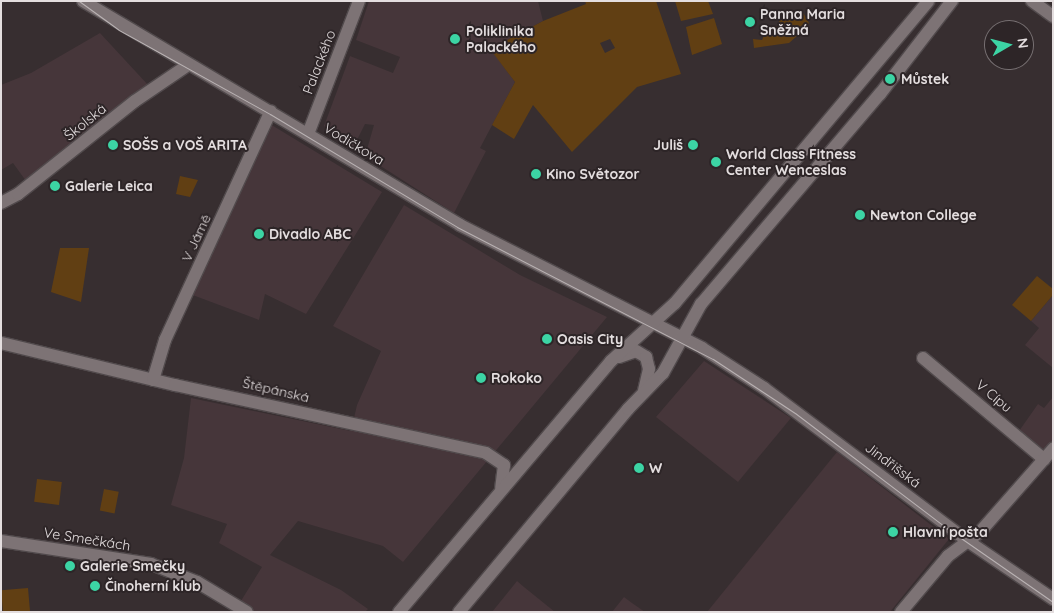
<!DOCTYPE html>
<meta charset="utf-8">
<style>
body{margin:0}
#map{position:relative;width:1054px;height:613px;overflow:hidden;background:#372e30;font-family:Quicksand,sans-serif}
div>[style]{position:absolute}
.built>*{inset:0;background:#46363a}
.green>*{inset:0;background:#613f13;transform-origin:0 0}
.roads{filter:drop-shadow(1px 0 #514a4c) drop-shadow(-1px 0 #514a4c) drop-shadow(0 1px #514a4c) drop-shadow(0 -1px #514a4c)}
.street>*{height:12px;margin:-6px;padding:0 6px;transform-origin:6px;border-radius:6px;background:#7d7375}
.tram>*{height:1px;margin:-0.5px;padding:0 0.5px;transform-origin:0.5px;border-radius:0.5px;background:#bab3b4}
.dots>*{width:14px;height:14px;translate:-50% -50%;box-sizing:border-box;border:2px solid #2d2527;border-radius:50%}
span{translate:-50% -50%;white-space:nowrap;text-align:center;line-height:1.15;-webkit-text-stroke:4px #2d2527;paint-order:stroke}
.poi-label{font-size:14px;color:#e4dedf;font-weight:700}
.left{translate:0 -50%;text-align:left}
.right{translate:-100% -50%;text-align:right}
.street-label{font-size:14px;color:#e4dedf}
.frame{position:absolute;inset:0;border:2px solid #e4dedf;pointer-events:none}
.north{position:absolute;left:984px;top:20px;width:50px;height:50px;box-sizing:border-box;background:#2d2527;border:1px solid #766f71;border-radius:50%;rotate:82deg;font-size:14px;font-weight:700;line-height:20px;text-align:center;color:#e4dedf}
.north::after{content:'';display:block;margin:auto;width:18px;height:22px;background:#3cd4a4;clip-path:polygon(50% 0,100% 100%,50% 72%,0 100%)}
</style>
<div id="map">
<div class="built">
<div style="clip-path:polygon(369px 1px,538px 1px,543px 21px,491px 49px,515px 82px,480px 148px,486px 151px,454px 213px,365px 156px,374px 125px,365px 124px,353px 148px,324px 126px,350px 56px,393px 73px,400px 57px,356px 40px)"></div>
<div style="clip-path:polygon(100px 33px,149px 86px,26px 181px,13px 163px,1px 170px,1px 85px,31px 73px)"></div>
<div style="clip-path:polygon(270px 124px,382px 192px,306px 314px,265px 294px,259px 320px,190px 294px)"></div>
<div style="clip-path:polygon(404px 205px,520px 275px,607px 317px,403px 562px,383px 546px,298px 521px,270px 555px,341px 590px,368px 609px,365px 612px,234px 612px,262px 567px,219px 543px,227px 524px,171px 505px,184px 458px,191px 398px,351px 431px,357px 405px,381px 351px,333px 326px)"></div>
<div style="clip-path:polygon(1053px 295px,1053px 368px,1025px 345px,1039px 328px,1031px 321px)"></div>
<div style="clip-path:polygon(704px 361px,791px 418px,738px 482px,656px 417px)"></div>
<div style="clip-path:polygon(1053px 397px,1053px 443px,1046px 451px,1019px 431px,1038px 404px,1044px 408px)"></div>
<div style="clip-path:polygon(837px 452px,949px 539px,890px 612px,707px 612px)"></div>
<div style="clip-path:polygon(517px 581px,524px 587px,555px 612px,492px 612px)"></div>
<div style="clip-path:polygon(624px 597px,632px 603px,645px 612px,612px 612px)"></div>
</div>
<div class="green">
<div style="clip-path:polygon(evenodd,585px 1px,656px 1px,681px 74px,637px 87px,572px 152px,533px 105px,514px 139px,492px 125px,515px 82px,490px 49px,543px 21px,586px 4px,585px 1px,610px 39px,615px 48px,605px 53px,600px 43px,610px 39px)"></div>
<div style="clip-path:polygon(675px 1px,708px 1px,713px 14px,681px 21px)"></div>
<div style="clip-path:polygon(801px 9px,809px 23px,797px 36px,789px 43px,754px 48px,753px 39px,762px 40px,766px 31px,769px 32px,766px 24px,770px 28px,778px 26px,780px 18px)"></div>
<div style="clip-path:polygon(714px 18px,722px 44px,692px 55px,686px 27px)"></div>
<div style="clip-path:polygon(180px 176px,198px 180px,190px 197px,176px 194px)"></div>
<div style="clip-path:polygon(60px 248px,89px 248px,81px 302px,51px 292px)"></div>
<div style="clip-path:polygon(1037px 276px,1053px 289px,1053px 295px,1031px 321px,1012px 305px)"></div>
<div style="left:37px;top:479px;width:25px;height:23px;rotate:7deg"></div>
<div style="left:104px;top:489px;width:15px;height:22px;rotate:11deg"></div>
<div style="left:28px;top:588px;width:24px;height:27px;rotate:85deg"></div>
</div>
<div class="roads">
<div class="street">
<div style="left:83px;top:1px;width:439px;rotate:30.7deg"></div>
<div style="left:460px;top:225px;width:271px;rotate:26.9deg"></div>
<div style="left:702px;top:348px;width:74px;rotate:32.8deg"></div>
<div style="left:764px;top:388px;width:256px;rotate:36.9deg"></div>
<div style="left:969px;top:542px;width:102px;rotate:34.2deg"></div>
<div style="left:1032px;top:1px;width:26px;rotate:36deg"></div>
<div style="left:308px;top:134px;width:142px;rotate:-69deg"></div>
<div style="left:1px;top:203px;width:19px;rotate:-28deg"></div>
<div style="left:18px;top:194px;width:149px;rotate:-38.5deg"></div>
<div style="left:135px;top:101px;width:64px;rotate:-34.2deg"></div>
<div style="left:1px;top:343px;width:179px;rotate:13.6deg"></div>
<div style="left:175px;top:385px;width:318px;rotate:12.3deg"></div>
<div style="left:486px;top:453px;width:22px;rotate:34deg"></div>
<div style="left:504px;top:465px;width:23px;rotate:97deg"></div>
<div style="left:619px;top:357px;width:18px;rotate:-19deg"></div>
<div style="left:636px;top:351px;width:12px;rotate:31deg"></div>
<div style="left:646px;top:357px;width:12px;rotate:76deg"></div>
<div style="left:649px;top:369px;width:22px;rotate:103deg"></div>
<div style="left:923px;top:358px;width:158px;rotate:39.9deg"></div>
<div style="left:153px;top:380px;width:42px;rotate:-73.3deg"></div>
<div style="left:165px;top:340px;width:252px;rotate:-65.2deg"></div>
<div style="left:1px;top:541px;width:152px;rotate:8.7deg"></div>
<div style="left:151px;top:564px;width:49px;rotate:21.4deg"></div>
<div style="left:197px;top:582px;width:58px;rotate:31deg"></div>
<div style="left:399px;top:612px;width:329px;rotate:-49.8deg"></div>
<div style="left:611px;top:361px;width:86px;rotate:-42.2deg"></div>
<div style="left:675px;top:303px;width:394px;rotate:-50deg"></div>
<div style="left:459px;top:612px;width:264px;rotate:-50.2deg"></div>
<div style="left:628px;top:409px;width:50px;rotate:-45.8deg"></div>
<div style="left:663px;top:373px;width:79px;rotate:-61.2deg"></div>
<div style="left:701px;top:304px;width:276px;rotate:-49.6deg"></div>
<div style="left:880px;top:94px;width:118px;rotate:-52.3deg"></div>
<div style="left:901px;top:612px;width:73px;rotate:-50deg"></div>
<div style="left:948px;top:556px;width:40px;rotate:-37deg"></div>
<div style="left:980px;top:532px;width:111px;rotate:-48.7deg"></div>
</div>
</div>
<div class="tram">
<div style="left:79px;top:1px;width:49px;rotate:35.9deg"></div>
<div style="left:119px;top:30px;width:173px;rotate:29.1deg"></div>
<div style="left:270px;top:114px;width:218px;rotate:31.1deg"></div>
<div style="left:457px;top:227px;width:288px;rotate:27.3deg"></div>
<div style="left:713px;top:359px;width:98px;rotate:33.4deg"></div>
<div style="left:795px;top:413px;width:188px;rotate:37.2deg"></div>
<div style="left:945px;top:527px;width:131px;rotate:34.8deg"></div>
</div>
<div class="dots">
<div style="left:750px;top:22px;background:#3cd4a4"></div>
<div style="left:455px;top:39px;background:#3cd4a4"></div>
<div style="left:890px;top:79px;background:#3cd4a4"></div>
<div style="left:113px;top:145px;background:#3cd4a4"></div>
<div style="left:693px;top:145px;background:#3cd4a4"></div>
<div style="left:716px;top:162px;background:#3cd4a4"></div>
<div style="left:536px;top:174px;background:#3cd4a4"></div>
<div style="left:55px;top:186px;background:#3cd4a4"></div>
<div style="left:860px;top:215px;background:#3cd4a4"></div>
<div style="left:259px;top:234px;background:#3cd4a4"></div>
<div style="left:547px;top:339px;background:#3cd4a4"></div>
<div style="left:481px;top:378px;background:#3cd4a4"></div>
<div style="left:639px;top:468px;background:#3cd4a4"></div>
<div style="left:893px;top:532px;background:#3cd4a4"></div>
<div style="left:70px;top:566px;background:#3cd4a4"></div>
<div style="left:95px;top:586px;background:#3cd4a4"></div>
</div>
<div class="poi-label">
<span class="left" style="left:760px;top:22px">Panna Maria<br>Sněžná</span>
<span class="left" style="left:466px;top:39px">Poliklinika<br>Palackého</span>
<span class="left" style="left:901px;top:79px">Můstek</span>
<span class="left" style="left:123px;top:145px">SOŠS a VOŠ ARITA</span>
<span class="right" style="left:683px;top:145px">Juliš</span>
<span class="left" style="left:726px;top:162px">World Class Fitness<br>Center Wenceslas</span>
<span class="left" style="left:546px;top:174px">Kino Světozor</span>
<span class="left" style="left:65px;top:186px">Galerie Leica</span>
<span class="left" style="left:870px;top:215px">Newton College</span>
<span class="left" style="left:269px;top:234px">Divadlo ABC</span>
<span class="left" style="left:557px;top:339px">Oasis City</span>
<span class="left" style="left:491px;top:378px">Rokoko</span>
<span class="left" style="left:649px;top:468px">W</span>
<span class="left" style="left:903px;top:532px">Hlavní pošta</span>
<span class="left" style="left:80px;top:566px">Galerie Smečky</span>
<span class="left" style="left:105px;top:586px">Činoherní klub</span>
</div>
<div class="street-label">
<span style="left:319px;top:62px;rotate:-69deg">Palackého</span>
<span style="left:85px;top:122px;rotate:-39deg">Školská</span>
<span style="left:354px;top:144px;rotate:31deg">Vodičkova</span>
<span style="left:196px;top:238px;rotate:-65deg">V Jámě</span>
<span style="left:276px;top:390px;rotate:13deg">Štěpánská</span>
<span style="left:994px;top:396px;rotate:40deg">V Cípu</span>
<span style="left:893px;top:465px;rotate:37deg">Jindřišská</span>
<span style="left:87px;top:539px;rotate:9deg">Ve Smečkách</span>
</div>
<div class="frame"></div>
<div class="north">N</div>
</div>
